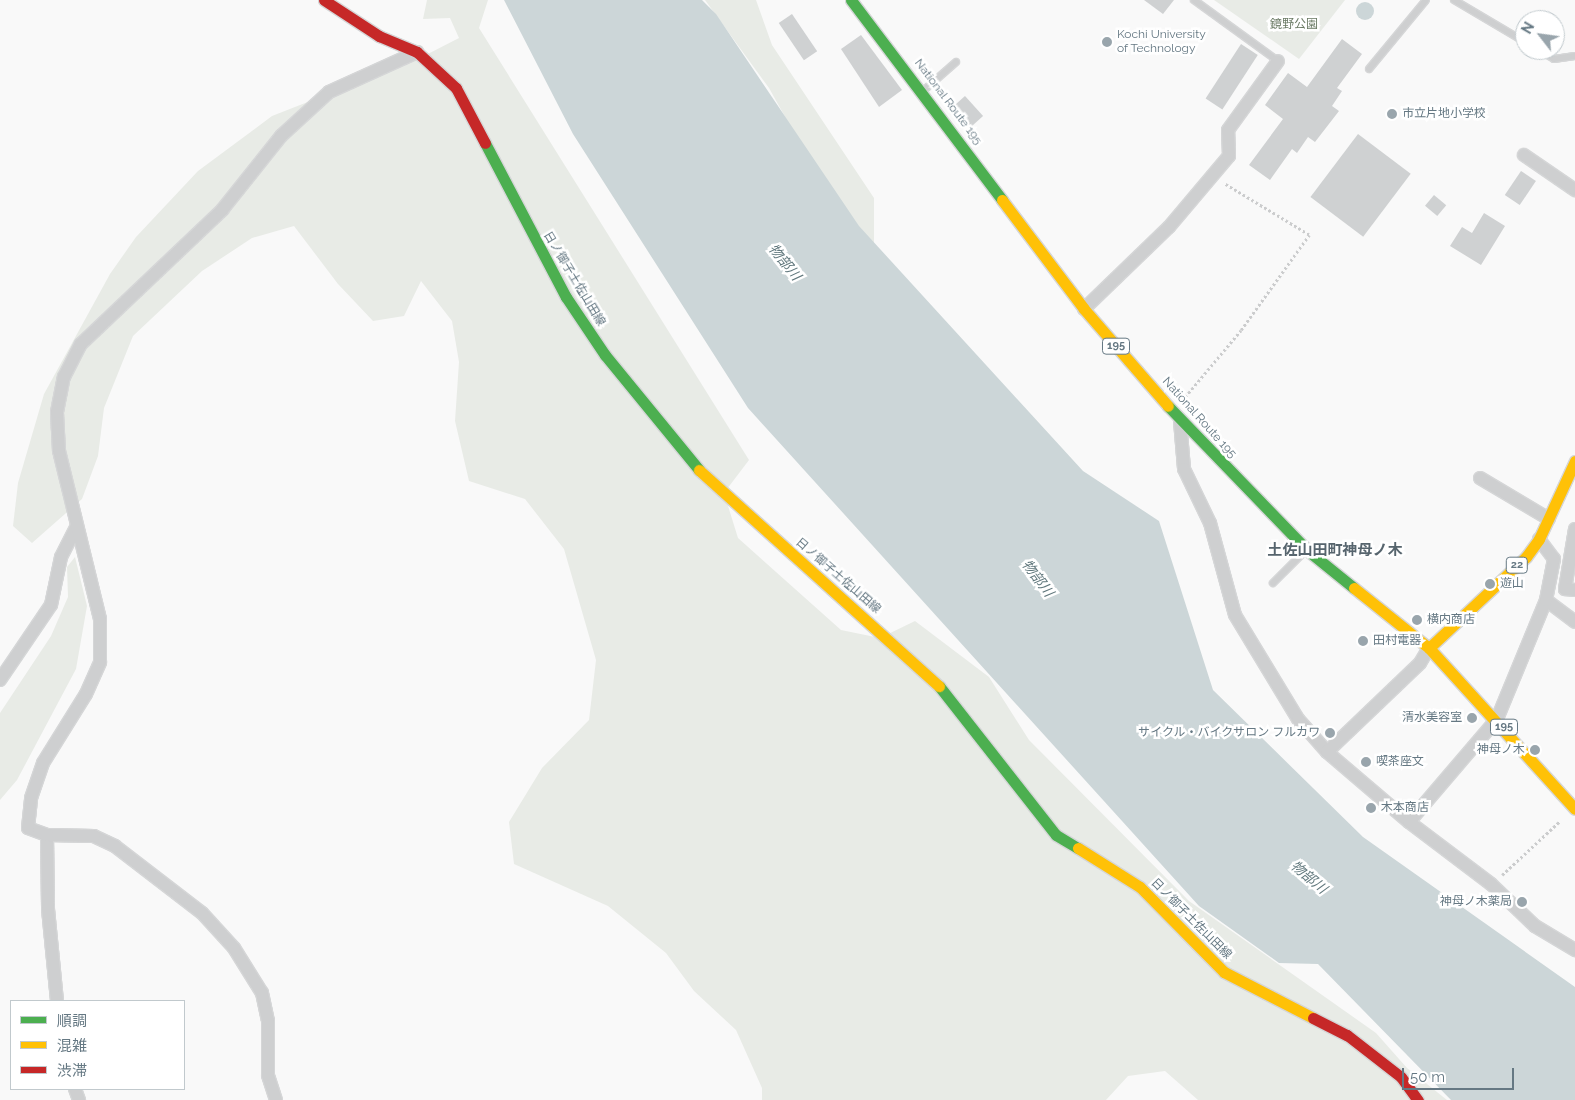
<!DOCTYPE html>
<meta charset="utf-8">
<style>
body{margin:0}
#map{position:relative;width:1575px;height:1100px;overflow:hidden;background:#f9f9f9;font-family:Raleway,"Noto Sans JP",sans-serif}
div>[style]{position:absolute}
.green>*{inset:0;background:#e8ebe6}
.water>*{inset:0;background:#ccd6d8}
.round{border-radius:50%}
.building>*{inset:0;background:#cfd1d2;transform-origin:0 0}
.path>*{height:2.5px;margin-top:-1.25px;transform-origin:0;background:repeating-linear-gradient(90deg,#cbcccd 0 2.5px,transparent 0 5px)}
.roads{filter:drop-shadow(1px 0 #d5d6d7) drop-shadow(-1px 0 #d5d6d7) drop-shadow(0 1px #d5d6d7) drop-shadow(0 -1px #d5d6d7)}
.lane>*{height:6px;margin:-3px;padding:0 3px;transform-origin:3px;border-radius:3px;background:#cecfd0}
.street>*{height:12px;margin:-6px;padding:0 6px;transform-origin:6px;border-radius:6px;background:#cecfd0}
.fast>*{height:11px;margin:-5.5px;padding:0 5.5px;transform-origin:5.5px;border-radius:5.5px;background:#4caf50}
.slow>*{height:11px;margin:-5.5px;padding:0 5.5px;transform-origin:5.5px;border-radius:5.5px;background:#ffc107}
.jam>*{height:11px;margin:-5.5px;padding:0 5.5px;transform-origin:5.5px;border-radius:5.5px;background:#c62828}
.dots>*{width:14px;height:14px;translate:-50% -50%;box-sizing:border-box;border:2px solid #fff;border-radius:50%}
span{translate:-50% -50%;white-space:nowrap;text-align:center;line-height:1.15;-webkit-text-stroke:5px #fff;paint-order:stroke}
.shield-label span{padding:1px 4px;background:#fff;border:1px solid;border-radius:4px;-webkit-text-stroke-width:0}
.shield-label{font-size:11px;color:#657883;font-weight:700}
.park-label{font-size:12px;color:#6a7a64}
.poi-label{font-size:12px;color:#657883}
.left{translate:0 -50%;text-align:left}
.right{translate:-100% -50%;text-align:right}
.street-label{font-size:12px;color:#657883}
.water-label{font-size:14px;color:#60777c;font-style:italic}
.quarter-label{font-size:15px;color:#57656e;font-weight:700}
.legend{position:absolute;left:10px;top:1000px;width:175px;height:90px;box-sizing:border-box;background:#fff;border:1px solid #c1c9cd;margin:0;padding:6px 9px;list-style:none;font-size:15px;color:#657883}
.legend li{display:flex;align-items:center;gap:10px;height:25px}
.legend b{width:25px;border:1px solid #c1c9cd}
.north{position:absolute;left:1515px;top:10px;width:50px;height:50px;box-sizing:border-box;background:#fff;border:1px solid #c1c9cd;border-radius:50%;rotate:300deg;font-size:14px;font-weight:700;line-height:20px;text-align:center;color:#657883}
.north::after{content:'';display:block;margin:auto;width:18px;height:22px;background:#99a5ac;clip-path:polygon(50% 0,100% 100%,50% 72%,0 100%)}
.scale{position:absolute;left:1402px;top:1068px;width:112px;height:22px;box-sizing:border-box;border:2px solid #657883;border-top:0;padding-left:6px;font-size:15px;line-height:18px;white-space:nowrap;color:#657883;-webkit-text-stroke:4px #fff;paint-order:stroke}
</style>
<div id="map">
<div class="green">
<div style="clip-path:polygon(427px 0,488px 0,479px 28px,749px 460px,724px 493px,738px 538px,841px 630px,880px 638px,915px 621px,989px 677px,1029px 740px,1189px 901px,1376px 1033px,1407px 1068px,1447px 1100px,1198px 1100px,1165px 1071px,1128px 1076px,1106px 1100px,762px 1100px,762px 1088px,736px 1030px,694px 991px,666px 953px,608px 906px,514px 864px,509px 822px,542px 768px,589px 720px,596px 660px,564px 549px,525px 499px,469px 481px,455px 421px,459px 362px,452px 321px,421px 281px,404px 316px,373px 321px,338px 284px,294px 226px,252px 238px,202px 271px,133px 336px,104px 408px,98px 456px,82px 499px,32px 543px,13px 526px,18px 483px,44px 394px,110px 274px,136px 237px,198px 171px,272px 116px,420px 58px,459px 38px,450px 18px,423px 19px)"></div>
<div style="clip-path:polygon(705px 0,756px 0,772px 45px,874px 198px,874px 246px,842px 219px,769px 88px)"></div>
<div style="clip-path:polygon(1214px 0,1345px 0,1299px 59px)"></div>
<div style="clip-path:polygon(75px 557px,87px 606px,76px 669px,17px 780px,0 800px,0 713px,51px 636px,68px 597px,67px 567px)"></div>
</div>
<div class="water">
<div style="clip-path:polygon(504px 0,702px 0,716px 14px,859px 226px,1083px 471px,1159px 521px,1213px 690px,1363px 837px,1575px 987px,1575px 1100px,1451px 1100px,1318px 964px,1279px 963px,1199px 906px,748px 408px,573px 134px)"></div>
<div class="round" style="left:1356px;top:2px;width:18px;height:18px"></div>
</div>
<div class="building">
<div style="clip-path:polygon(1144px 0,1174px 0,1163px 14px)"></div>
<div style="left:792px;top:14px;width:45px;height:16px;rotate:56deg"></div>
<div style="clip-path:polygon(861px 35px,902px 90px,879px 107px,841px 49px)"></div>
<div style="clip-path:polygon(1342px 39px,1362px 54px,1337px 88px,1342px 91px,1332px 106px,1339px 111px,1315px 142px,1308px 137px,1297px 153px,1292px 149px,1270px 180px,1249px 165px,1283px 119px,1265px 105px,1288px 73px,1307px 87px)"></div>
<div style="left:1241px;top:44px;width:20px;height:65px;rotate:33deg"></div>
<div style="left:965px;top:96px;width:27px;height:21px;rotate:48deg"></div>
<div style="left:1358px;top:134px;width:66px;height:79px;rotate:37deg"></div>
<div style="left:1521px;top:171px;width:18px;height:29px;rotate:34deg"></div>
<div style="left:1434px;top:195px;width:16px;height:14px;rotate:40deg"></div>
<div style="clip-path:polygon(1484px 213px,1505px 226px,1481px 265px,1450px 246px,1462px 227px,1472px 233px)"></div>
</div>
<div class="path">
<div style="left:1185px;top:397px;width:87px;rotate:-50.1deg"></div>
<div style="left:1241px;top:330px;width:117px;rotate:-54.4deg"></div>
<div style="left:1309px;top:235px;width:100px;rotate:-148.8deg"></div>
<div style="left:1502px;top:875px;width:79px;rotate:-43deg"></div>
</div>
<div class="roads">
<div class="lane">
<div style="left:1194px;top:0;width:104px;rotate:36deg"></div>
<div style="left:1454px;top:0;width:82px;rotate:30.6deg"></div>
<div style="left:1539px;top:50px;width:17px;rotate:31deg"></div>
<div style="left:1554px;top:59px;width:21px;rotate:-8deg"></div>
<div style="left:1369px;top:69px;width:89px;rotate:-50.4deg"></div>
<div style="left:923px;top:91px;width:44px;rotate:-41.3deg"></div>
<div style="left:1273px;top:583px;width:44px;rotate:-45deg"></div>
</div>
<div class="street">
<div style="left:1524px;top:155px;width:62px;rotate:34.5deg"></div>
<div style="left:1084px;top:309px;width:118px;rotate:-44deg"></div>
<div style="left:1169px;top:227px;width:93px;rotate:-49.8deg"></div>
<div style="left:1229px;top:156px;width:26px;rotate:-92deg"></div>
<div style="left:1228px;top:130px;width:85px;rotate:-54.1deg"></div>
<div style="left:1180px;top:421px;width:48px;rotate:85.2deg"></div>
<div style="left:1184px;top:469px;width:60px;rotate:64.3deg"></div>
<div style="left:1210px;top:523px;width:95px;rotate:74.8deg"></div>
<div style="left:1235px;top:615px;width:122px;rotate:58.8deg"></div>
<div style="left:1298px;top:719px;width:44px;rotate:48.7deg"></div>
<div style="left:1327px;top:752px;width:108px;rotate:40.5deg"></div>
<div style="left:1409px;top:822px;width:103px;rotate:37.1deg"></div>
<div style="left:1491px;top:884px;width:61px;rotate:43.7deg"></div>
<div style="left:1535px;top:926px;width:47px;rotate:31deg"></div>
<div style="left:1480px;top:478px;width:80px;rotate:30.7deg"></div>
<div style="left:1575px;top:529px;width:61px;rotate:99.5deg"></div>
<div style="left:1565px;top:589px;width:10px;rotate:6deg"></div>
<div style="left:1546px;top:600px;width:36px;rotate:37deg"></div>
<div style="left:0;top:680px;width:91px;rotate:-55.8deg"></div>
<div style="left:51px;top:605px;width:49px;rotate:-78.2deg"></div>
<div style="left:61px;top:557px;width:35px;rotate:-63deg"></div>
<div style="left:1327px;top:752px;width:129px;rotate:-43.7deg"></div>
<div style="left:1420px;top:663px;width:17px;rotate:-59deg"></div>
<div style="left:1409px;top:822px;width:135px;rotate:-49.5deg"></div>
<div style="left:1497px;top:719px;width:129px;rotate:-67.6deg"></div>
<div style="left:1546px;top:600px;width:42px;rotate:-79deg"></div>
<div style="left:1554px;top:559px;width:25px;rotate:-127deg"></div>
<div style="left:47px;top:835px;width:74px;rotate:89.2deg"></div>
<div style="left:48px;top:909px;width:92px;rotate:84.4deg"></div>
<div style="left:75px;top:1089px;width:12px;rotate:70deg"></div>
<div style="left:276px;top:1100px;width:26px;rotate:-108deg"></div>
<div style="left:268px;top:1075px;width:54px;rotate:-90deg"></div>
<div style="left:268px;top:1021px;width:29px;rotate:-102deg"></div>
<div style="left:262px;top:993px;width:53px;rotate:-121.9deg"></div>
<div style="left:234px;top:948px;width:47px;rotate:-132.4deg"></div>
<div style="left:202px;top:913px;width:110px;rotate:-142.4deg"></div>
<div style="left:115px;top:846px;width:23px;rotate:-155deg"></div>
<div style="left:94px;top:836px;width:47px;rotate:-178.8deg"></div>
<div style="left:47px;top:835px;width:20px;rotate:-160deg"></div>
<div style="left:28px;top:828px;width:30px;rotate:-84deg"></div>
<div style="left:31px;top:798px;width:37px;rotate:-71deg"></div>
<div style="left:43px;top:763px;width:81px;rotate:-58.1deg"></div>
<div style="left:86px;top:694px;width:35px;rotate:-66deg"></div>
<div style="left:100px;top:662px;width:43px;rotate:-90deg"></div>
<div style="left:100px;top:619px;width:173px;rotate:-103.7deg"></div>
<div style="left:59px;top:451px;width:39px;rotate:-93deg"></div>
<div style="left:57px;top:412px;width:36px;rotate:-79deg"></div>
<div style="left:64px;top:377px;width:37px;rotate:-63deg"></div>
<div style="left:81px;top:344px;width:195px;rotate:-43.5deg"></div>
<div style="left:222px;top:210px;width:95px;rotate:-51.4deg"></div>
<div style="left:281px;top:136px;width:65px;rotate:-42.5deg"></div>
<div style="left:329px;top:92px;width:97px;rotate:-24.4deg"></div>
</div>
<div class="fast">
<div style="left:851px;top:0;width:251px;rotate:52.9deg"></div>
<div style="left:485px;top:143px;width:174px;rotate:62.3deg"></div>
<div style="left:566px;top:297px;width:70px;rotate:56.1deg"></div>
<div style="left:605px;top:355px;width:149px;rotate:50.7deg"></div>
<div style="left:1168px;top:406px;width:200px;rotate:46deg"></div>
<div style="left:1307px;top:550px;width:60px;rotate:39deg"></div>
<div style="left:939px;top:686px;width:189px;rotate:51.9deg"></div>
<div style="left:1056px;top:835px;width:26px;rotate:31deg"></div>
</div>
<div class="slow">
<div style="left:1002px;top:200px;width:136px;rotate:53deg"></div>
<div style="left:1084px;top:309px;width:128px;rotate:49.1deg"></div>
<div style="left:699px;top:470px;width:323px;rotate:42deg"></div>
<div style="left:1354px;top:588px;width:96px;rotate:38.7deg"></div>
<div style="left:1429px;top:648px;width:217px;rotate:47.8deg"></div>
<div style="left:1429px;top:648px;width:133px;rotate:-43.2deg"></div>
<div style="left:1526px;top:557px;width:22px;rotate:-54deg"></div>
<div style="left:1539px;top:539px;width:86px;rotate:-65.2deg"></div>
<div style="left:1078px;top:848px;width:73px;rotate:32.2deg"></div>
<div style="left:1140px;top:887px;width:120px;rotate:45.3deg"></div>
<div style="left:1224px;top:972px;width:100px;rotate:27.3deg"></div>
</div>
<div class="jam">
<div style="left:324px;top:0;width:66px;rotate:33.2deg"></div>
<div style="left:379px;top:36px;width:41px;rotate:22.8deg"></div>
<div style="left:417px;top:52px;width:53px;rotate:42.7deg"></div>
<div style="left:456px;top:88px;width:62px;rotate:62.2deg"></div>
<div style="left:1313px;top:1018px;width:38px;rotate:27deg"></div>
<div style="left:1347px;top:1035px;width:68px;rotate:37.9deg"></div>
<div style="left:1401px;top:1077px;width:29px;rotate:54deg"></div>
</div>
</div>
<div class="dots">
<div style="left:1107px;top:42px;background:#99a5ac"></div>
<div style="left:1392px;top:114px;background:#99a5ac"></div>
<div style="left:1490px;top:584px;background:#99a5ac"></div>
<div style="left:1417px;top:620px;background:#99a5ac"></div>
<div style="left:1363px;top:641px;background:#99a5ac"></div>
<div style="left:1472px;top:718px;background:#99a5ac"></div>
<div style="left:1330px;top:733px;background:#99a5ac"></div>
<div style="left:1535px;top:750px;background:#99a5ac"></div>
<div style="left:1366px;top:762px;background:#99a5ac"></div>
<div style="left:1371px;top:808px;background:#99a5ac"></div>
<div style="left:1522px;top:902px;background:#99a5ac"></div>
</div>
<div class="shield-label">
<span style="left:1116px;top:346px">195</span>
<span style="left:1517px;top:565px">22</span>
<span style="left:1504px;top:727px">195</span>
</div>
<div class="park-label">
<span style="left:1294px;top:25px">鏡野公園</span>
</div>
<div class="poi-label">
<span class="left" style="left:1117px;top:42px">Kochi University<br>of Technology</span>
<span class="left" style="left:1402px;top:114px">市立片地小学校</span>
<span class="left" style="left:1500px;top:584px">遊山</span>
<span class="left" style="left:1427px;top:620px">横内商店</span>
<span class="left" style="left:1373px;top:641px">田村電器</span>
<span class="right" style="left:1462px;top:718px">清水美容室</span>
<span class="right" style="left:1320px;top:733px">サイクル・バイクサロン フルカワ</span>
<span class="right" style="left:1525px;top:750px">神母ノ木</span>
<span class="left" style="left:1376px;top:762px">喫茶座文</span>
<span class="left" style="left:1381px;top:808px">木本商店</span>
<span class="right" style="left:1512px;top:902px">神母ノ木薬局</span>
</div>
<div class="street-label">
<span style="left:948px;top:102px;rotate:53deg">National Route 195</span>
<span style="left:574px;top:279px;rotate:59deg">日ノ御子土佐山田線</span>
<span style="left:1199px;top:418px;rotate:48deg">National Route 195</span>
<span style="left:838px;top:576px;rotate:41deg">日ノ御子土佐山田線</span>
<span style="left:1191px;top:919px;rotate:45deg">日ノ御子土佐山田線</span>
</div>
<div class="water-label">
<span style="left:785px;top:262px;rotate:51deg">物部川</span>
<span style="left:1038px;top:578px;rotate:53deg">物部川</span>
<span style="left:1309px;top:877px;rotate:40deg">物部川</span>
</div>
<div class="quarter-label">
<span style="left:1335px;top:551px">土佐山田町神母ノ木</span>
</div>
<ul class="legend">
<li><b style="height:6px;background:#4caf50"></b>順調</li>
<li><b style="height:6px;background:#ffc107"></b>混雑</li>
<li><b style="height:6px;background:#c62828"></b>渋滞</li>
</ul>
<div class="north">N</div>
<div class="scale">50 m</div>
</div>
